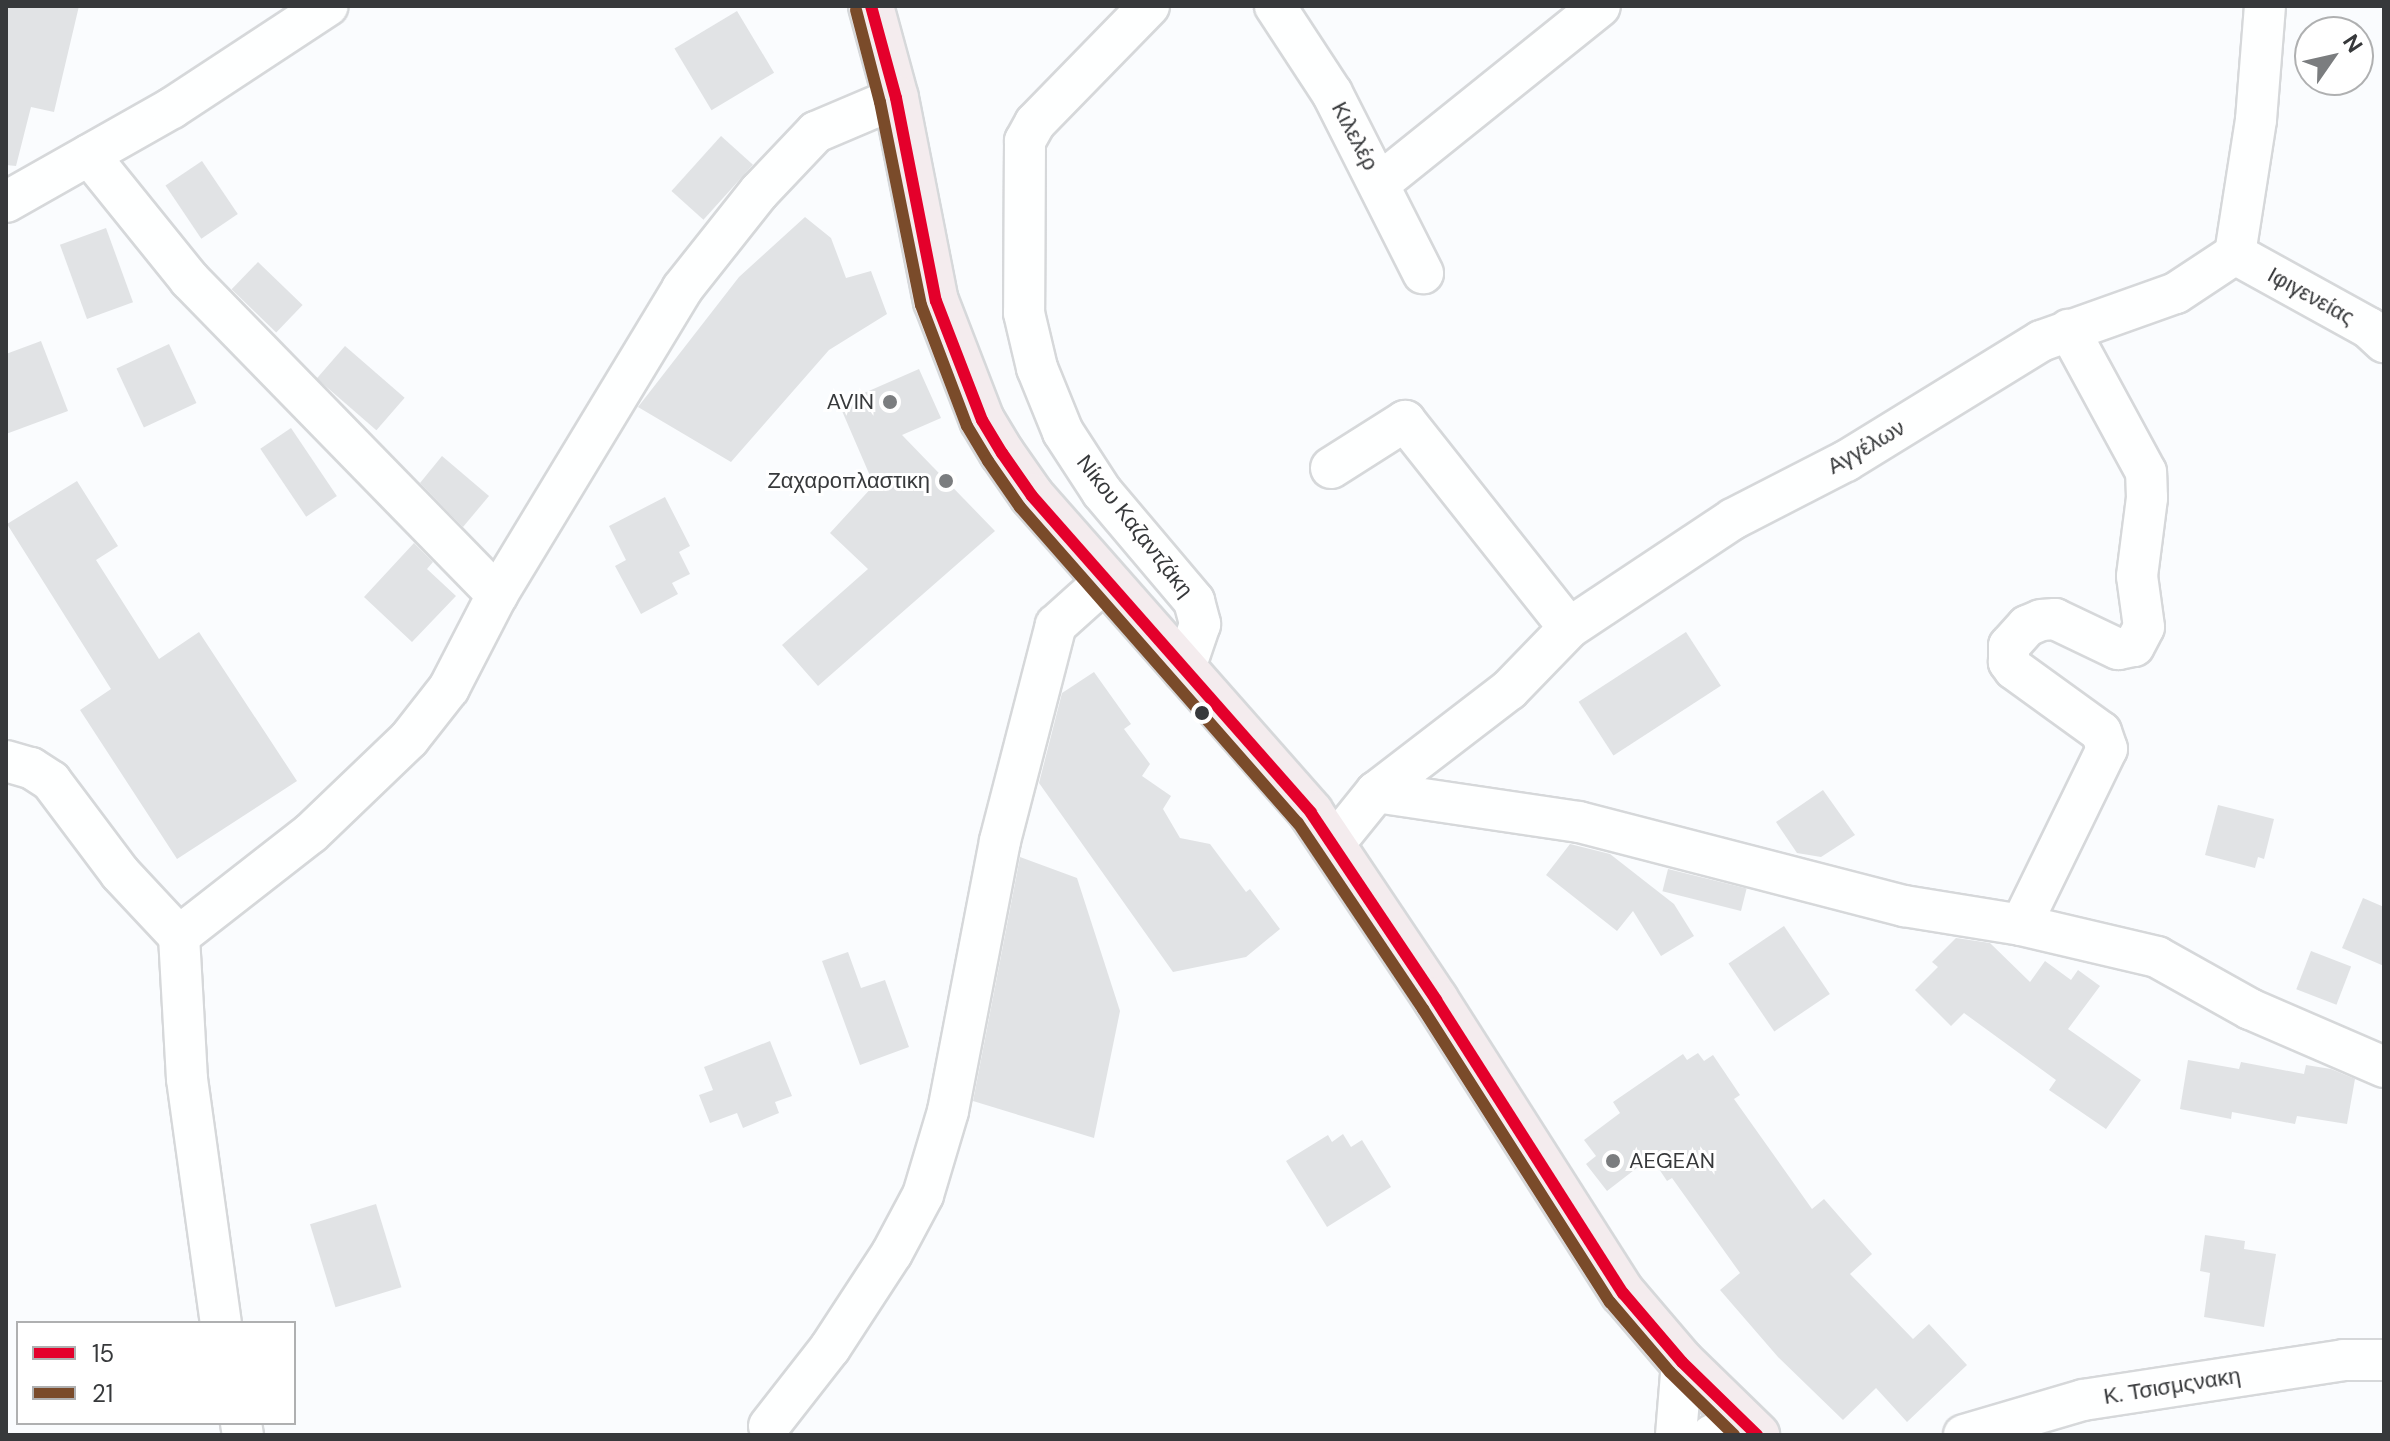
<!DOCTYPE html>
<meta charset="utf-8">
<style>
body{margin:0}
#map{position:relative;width:2390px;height:1441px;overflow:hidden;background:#fafcfe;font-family:"DM Sans",sans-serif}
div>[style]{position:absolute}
.building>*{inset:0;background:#e1e3e5;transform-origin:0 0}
.roads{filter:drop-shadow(2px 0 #d6d8da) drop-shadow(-2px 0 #d6d8da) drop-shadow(0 2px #d6d8da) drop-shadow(0 -2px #d6d8da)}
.minor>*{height:40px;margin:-20px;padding:0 20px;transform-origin:20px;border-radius:20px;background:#feffff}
.primary>*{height:44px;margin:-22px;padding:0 22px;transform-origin:22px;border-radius:22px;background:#f4ecee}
.bus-1>*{height:12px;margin:-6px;padding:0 6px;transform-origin:6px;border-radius:6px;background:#e4002b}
.bus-2>*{height:12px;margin:-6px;padding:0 6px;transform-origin:6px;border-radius:6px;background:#7a4b2a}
.dots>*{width:22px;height:22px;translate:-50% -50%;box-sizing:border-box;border:4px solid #fff;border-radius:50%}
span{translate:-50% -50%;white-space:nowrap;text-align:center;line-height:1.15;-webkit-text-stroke:6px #fff;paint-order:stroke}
.street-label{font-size:22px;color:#37393b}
.poi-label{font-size:22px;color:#37393b}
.right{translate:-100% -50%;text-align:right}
.left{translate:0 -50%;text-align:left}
.frame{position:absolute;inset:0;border:8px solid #37393b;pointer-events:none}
.legend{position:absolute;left:16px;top:1321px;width:280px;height:104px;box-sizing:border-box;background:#fff;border:2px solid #afb0b1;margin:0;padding:10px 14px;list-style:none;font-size:24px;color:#37393b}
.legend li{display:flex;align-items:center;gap:16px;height:40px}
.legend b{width:40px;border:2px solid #afb0b1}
.north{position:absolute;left:2294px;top:16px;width:80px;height:80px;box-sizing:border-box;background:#fff;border:2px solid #afb0b1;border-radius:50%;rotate:56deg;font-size:22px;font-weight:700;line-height:32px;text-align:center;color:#37393b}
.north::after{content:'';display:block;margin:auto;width:28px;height:36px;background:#7b7d7f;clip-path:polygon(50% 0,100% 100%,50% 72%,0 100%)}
</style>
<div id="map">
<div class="building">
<div style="clip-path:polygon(6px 6px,79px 6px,54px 112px,31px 107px,16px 166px,6px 165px)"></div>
<div style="left:737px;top:11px;width:72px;height:73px;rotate:59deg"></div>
<div style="left:721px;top:136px;width:43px;height:74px;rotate:42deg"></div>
<div style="left:202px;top:161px;width:64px;height:44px;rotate:56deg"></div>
<div style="clip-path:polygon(805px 217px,831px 238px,846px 278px,871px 271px,887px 314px,829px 350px,731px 462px,638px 407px,739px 277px)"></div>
<div style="left:106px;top:228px;width:79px;height:49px;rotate:70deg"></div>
<div style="left:258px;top:262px;width:62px;height:38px;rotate:44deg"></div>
<div style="clip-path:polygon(41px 341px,68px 411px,6px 434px,6px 354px)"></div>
<div style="left:169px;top:344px;width:65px;height:58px;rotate:65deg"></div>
<div style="left:345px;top:346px;width:79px;height:43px;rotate:41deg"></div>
<div style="clip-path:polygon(919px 369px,941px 418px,902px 435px,995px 531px,818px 686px,782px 645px,868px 569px,830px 533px,874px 485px,839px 404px)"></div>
<div style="left:291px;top:428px;width:82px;height:37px;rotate:56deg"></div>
<div style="clip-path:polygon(442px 456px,489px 496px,463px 527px,420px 483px)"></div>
<div style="clip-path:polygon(77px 481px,118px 546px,96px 560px,159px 659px,199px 632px,297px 781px,177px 859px,80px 710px,111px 689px,7px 524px)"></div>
<div style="clip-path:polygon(665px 497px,690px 546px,679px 552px,690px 574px,672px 583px,678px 594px,641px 614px,615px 566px,626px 560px,609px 526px)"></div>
<div style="clip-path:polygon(414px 543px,433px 562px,427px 569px,456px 596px,412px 642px,364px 597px)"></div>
<div style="left:1686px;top:632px;width:64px;height:128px;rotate:57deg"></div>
<div style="clip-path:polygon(1094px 672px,1131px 724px,1124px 729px,1150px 764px,1142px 776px,1171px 796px,1163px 809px,1180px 838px,1210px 844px,1246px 892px,1250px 889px,1280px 929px,1246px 957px,1173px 972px,1039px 783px,1062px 693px)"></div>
<div style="clip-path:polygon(1823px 790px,1855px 835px,1821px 857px,1797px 853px,1776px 822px)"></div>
<div style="clip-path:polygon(2218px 805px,2274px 819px,2264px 859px,2258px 857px,2255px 868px,2205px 855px)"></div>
<div style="clip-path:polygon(1570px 844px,1610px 854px,1674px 904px,1694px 936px,1661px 956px,1633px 911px,1617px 931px,1546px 875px)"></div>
<div style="clip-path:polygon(1020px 857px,1077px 878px,1120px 1011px,1094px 1138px,973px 1101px)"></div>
<div style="left:1668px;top:869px;width:81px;height:23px;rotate:14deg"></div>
<div style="clip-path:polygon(2363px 898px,2384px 907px,2384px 966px,2342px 948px)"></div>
<div style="left:1784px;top:926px;width:82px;height:67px;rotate:56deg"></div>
<div style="clip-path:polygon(1956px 938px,1990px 943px,2030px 982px,2045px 961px,2071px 980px,2078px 970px,2100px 986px,2068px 1029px,2141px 1080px,2106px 1129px,2049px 1090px,2056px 1080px,1964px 1013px,1951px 1026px,1915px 990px,1938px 967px,1932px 962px)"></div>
<div style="left:2311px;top:951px;width:43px;height:41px;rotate:21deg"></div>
<div style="clip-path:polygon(848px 952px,861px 988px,885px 980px,909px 1047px,860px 1065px,822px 961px)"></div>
<div style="clip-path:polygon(770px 1041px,792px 1096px,775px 1102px,779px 1113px,743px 1128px,737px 1113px,710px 1123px,699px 1095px,713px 1090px,704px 1067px)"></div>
<div style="clip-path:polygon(1698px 1053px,1704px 1061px,1713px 1055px,1740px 1095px,1734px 1099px,1812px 1209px,1824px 1199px,1872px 1254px,1850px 1274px,1913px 1339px,1929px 1324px,1967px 1365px,1907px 1422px,1876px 1388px,1843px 1420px,1778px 1357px,1720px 1290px,1740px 1273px,1672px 1178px,1667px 1181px,1651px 1157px,1607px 1191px,1586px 1164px,1596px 1156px,1584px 1140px,1620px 1113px,1613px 1102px,1683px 1054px,1687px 1060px)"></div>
<div style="clip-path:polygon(2188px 1060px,2239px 1069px,2241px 1062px,2304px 1074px,2306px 1065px,2331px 1069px,2355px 1079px,2347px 1124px,2297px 1116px,2295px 1124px,2232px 1112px,2231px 1119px,2180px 1109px)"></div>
<div style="clip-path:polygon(1343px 1134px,1351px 1147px,1362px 1140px,1391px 1187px,1327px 1227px,1286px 1161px,1328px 1135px,1332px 1142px)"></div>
<div style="left:376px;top:1204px;width:87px;height:69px;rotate:73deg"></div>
<div style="clip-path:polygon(2205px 1235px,2245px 1241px,2244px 1249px,2276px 1254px,2264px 1327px,2204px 1317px,2210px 1273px,2200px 1271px)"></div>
</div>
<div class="roads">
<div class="minor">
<div style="left:1149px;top:6px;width:163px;rotate:134.3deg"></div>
<div style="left:1035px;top:123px;width:21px;rotate:119deg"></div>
<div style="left:1025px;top:141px;width:172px;rotate:90.3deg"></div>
<div style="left:1024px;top:313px;width:57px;rotate:76.7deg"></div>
<div style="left:1037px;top:368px;width:69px;rotate:67.9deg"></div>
<div style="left:1063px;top:432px;width:72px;rotate:57deg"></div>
<div style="left:1102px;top:492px;width:143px;rotate:49.8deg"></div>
<div style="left:1194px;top:601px;width:24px;rotate:75deg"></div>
<div style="left:1200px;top:624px;width:50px;rotate:108.8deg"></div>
<div style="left:1275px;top:6px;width:104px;rotate:56.8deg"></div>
<div style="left:1332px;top:93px;width:202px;rotate:63.2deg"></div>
<div style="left:89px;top:155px;width:161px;rotate:51.1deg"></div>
<div style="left:190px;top:280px;width:440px;rotate:45.7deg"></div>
<div style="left:1380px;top:183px;width:282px;rotate:-38.8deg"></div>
<div style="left:6px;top:202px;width:191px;rotate:-29.5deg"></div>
<div style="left:172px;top:108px;width:186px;rotate:-33.3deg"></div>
<div style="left:2235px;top:254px;width:153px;rotate:28.9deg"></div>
<div style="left:2369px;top:328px;width:21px;rotate:43deg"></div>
<div style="left:1331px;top:468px;width:88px;rotate:-32.4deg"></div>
<div style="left:1405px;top:421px;width:264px;rotate:51.6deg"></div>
<div style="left:6px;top:761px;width:26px;rotate:16deg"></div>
<div style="left:31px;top:768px;width:24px;rotate:33deg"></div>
<div style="left:51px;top:781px;width:115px;rotate:53.1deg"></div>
<div style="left:120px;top:873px;width:86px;rotate:46.9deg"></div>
<div style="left:179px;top:936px;width:167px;rotate:-38deg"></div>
<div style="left:311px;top:833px;width:136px;rotate:-43.8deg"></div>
<div style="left:409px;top:739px;width:65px;rotate:-51.9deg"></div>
<div style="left:449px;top:688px;width:105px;rotate:-62.7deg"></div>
<div style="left:497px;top:595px;width:358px;rotate:-58.8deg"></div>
<div style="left:682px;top:289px;width:124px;rotate:-51.6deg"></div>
<div style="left:759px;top:192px;width:83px;rotate:-46.5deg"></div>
<div style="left:816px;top:132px;width:87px;rotate:-23deg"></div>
<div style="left:1376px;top:792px;width:205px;rotate:8.4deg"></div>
<div style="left:1579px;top:822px;width:336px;rotate:14.5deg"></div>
<div style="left:1904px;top:906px;width:119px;rotate:9.2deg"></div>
<div style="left:2021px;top:925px;width:140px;rotate:13.2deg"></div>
<div style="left:2157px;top:957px;width:107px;rotate:29.2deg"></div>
<div style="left:2250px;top:1009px;width:146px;rotate:23.4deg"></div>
<div style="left:1334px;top:844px;width:67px;rotate:-51.1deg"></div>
<div style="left:1376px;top:792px;width:168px;rotate:-37.5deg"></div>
<div style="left:1509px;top:690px;width:86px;rotate:-45.9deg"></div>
<div style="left:1569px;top:628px;width:197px;rotate:-33.6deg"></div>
<div style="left:1733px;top:519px;width:127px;rotate:-27.2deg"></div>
<div style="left:1846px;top:461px;width:229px;rotate:-31.6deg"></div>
<div style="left:2041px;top:341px;width:143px;rotate:-19.6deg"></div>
<div style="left:2176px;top:293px;width:71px;rotate:-33.5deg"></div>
<div style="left:2235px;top:254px;width:136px;rotate:-81.1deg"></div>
<div style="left:2256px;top:120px;width:114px;rotate:-85.5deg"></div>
<div style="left:2021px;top:925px;width:196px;rotate:-64deg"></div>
<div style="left:2107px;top:749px;width:18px;rotate:-109deg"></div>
<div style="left:2101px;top:732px;width:107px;rotate:-144.1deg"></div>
<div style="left:2014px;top:669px;width:9px;rotate:-126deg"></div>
<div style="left:2009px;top:662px;width:16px;rotate:-90deg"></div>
<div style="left:2009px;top:646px;width:27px;rotate:-48deg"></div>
<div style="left:2027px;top:626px;width:15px;rotate:-23deg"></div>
<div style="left:2041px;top:620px;width:14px;rotate:-4deg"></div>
<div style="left:2055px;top:619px;width:70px;rotate:25.5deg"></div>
<div style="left:2118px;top:649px;width:16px;rotate:-11deg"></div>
<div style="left:2134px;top:646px;width:21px;rotate:-62deg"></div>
<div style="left:2144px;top:627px;width:51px;rotate:-97.8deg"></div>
<div style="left:2137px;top:576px;width:79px;rotate:-82.7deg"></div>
<div style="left:2147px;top:498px;width:26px;rotate:-92deg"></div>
<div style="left:2146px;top:472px;width:162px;rotate:-118.5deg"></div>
<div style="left:179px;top:936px;width:143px;rotate:86.8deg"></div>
<div style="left:187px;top:1079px;width:246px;rotate:82.1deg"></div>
<div style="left:241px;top:1423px;width:12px;rotate:81deg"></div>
<div style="left:769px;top:1426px;width:99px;rotate:-52deg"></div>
<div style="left:830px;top:1348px;width:113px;rotate:-56.9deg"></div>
<div style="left:892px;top:1253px;width:66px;rotate:-61.9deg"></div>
<div style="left:923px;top:1195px;width:88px;rotate:-73.4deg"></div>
<div style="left:948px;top:1111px;width:275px;rotate:-79.1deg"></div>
<div style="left:1000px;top:841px;width:223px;rotate:-75.5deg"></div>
<div style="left:1056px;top:625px;width:67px;rotate:-42deg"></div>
<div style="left:1676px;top:1435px;width:73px;rotate:-85.3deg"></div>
<div style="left:1712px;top:1435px;width:35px;rotate:-20deg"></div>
<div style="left:1964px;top:1435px;width:124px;rotate:-16.4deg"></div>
<div style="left:2083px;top:1400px;width:263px;rotate:-8.7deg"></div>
<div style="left:2343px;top:1360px;width:41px"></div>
</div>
<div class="primary">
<div style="left:871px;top:6px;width:95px;rotate:74.8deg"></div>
<div style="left:896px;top:98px;width:207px;rotate:78.9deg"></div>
<div style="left:936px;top:301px;width:128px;rotate:68.9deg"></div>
<div style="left:982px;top:420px;width:39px;rotate:59deg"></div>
<div style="left:1002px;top:453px;width:52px;rotate:55.1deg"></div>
<div style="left:1032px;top:496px;width:422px;rotate:48.6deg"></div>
<div style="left:1311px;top:813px;width:225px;rotate:56.2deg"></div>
<div style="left:1436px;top:1000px;width:348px;rotate:57.5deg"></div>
<div style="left:1623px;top:1293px;width:91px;rotate:49.5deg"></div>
<div style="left:1682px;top:1362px;width:105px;rotate:44.2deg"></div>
</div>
</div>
<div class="bus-1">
<div style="left:871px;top:6px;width:95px;rotate:74.8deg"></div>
<div style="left:896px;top:98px;width:207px;rotate:78.9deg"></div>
<div style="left:936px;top:301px;width:128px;rotate:68.9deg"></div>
<div style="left:982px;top:420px;width:39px;rotate:59deg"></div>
<div style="left:1002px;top:453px;width:52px;rotate:55.1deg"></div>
<div style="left:1032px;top:496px;width:422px;rotate:48.6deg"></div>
<div style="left:1311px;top:813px;width:225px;rotate:56.2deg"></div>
<div style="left:1436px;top:1000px;width:348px;rotate:57.5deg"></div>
<div style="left:1623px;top:1293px;width:91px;rotate:49.5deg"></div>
<div style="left:1682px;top:1362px;width:105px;rotate:44.2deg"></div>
</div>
<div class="bus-2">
<div style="left:856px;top:10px;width:95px;rotate:75.4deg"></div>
<div style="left:880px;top:102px;width:207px;rotate:78.6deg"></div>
<div style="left:921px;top:305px;width:129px;rotate:69.2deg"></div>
<div style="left:967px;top:426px;width:41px;rotate:59deg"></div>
<div style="left:988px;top:461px;width:56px;rotate:55.2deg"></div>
<div style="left:1020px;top:507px;width:421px;rotate:48.7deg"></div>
<div style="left:1298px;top:823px;width:224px;rotate:56.1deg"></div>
<div style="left:1423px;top:1009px;width:348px;rotate:57.5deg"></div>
<div style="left:1610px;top:1302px;width:92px;rotate:49.4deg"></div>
<div style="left:1670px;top:1372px;width:90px;rotate:44.5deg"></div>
</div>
<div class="dots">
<div style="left:890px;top:402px;background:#7b7d7f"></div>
<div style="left:946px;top:481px;background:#7b7d7f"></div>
<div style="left:1202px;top:713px;background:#37393b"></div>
<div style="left:1613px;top:1161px;background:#7b7d7f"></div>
</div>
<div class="street-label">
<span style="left:1355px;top:136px;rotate:62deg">Κιλελέρ</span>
<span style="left:2311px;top:296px;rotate:29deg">Ιφιγενείας</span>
<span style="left:1866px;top:447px;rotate:-30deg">Αγγέλων</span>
<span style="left:1135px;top:526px;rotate:52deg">Νίκου Καζαντζάκη</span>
<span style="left:2172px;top:1386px;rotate:-9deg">Κ. Τσισμςνακη</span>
</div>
<div class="poi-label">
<span class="right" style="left:874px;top:402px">AVIN</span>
<span class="right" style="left:930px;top:481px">Ζαχαροπλαστικη</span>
<span class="left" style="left:1629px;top:1161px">AEGEAN</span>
</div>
<div class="frame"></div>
<ul class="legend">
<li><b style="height:10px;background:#e4002b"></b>15</li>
<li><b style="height:10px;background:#7a4b2a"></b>21</li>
</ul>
<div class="north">N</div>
</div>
